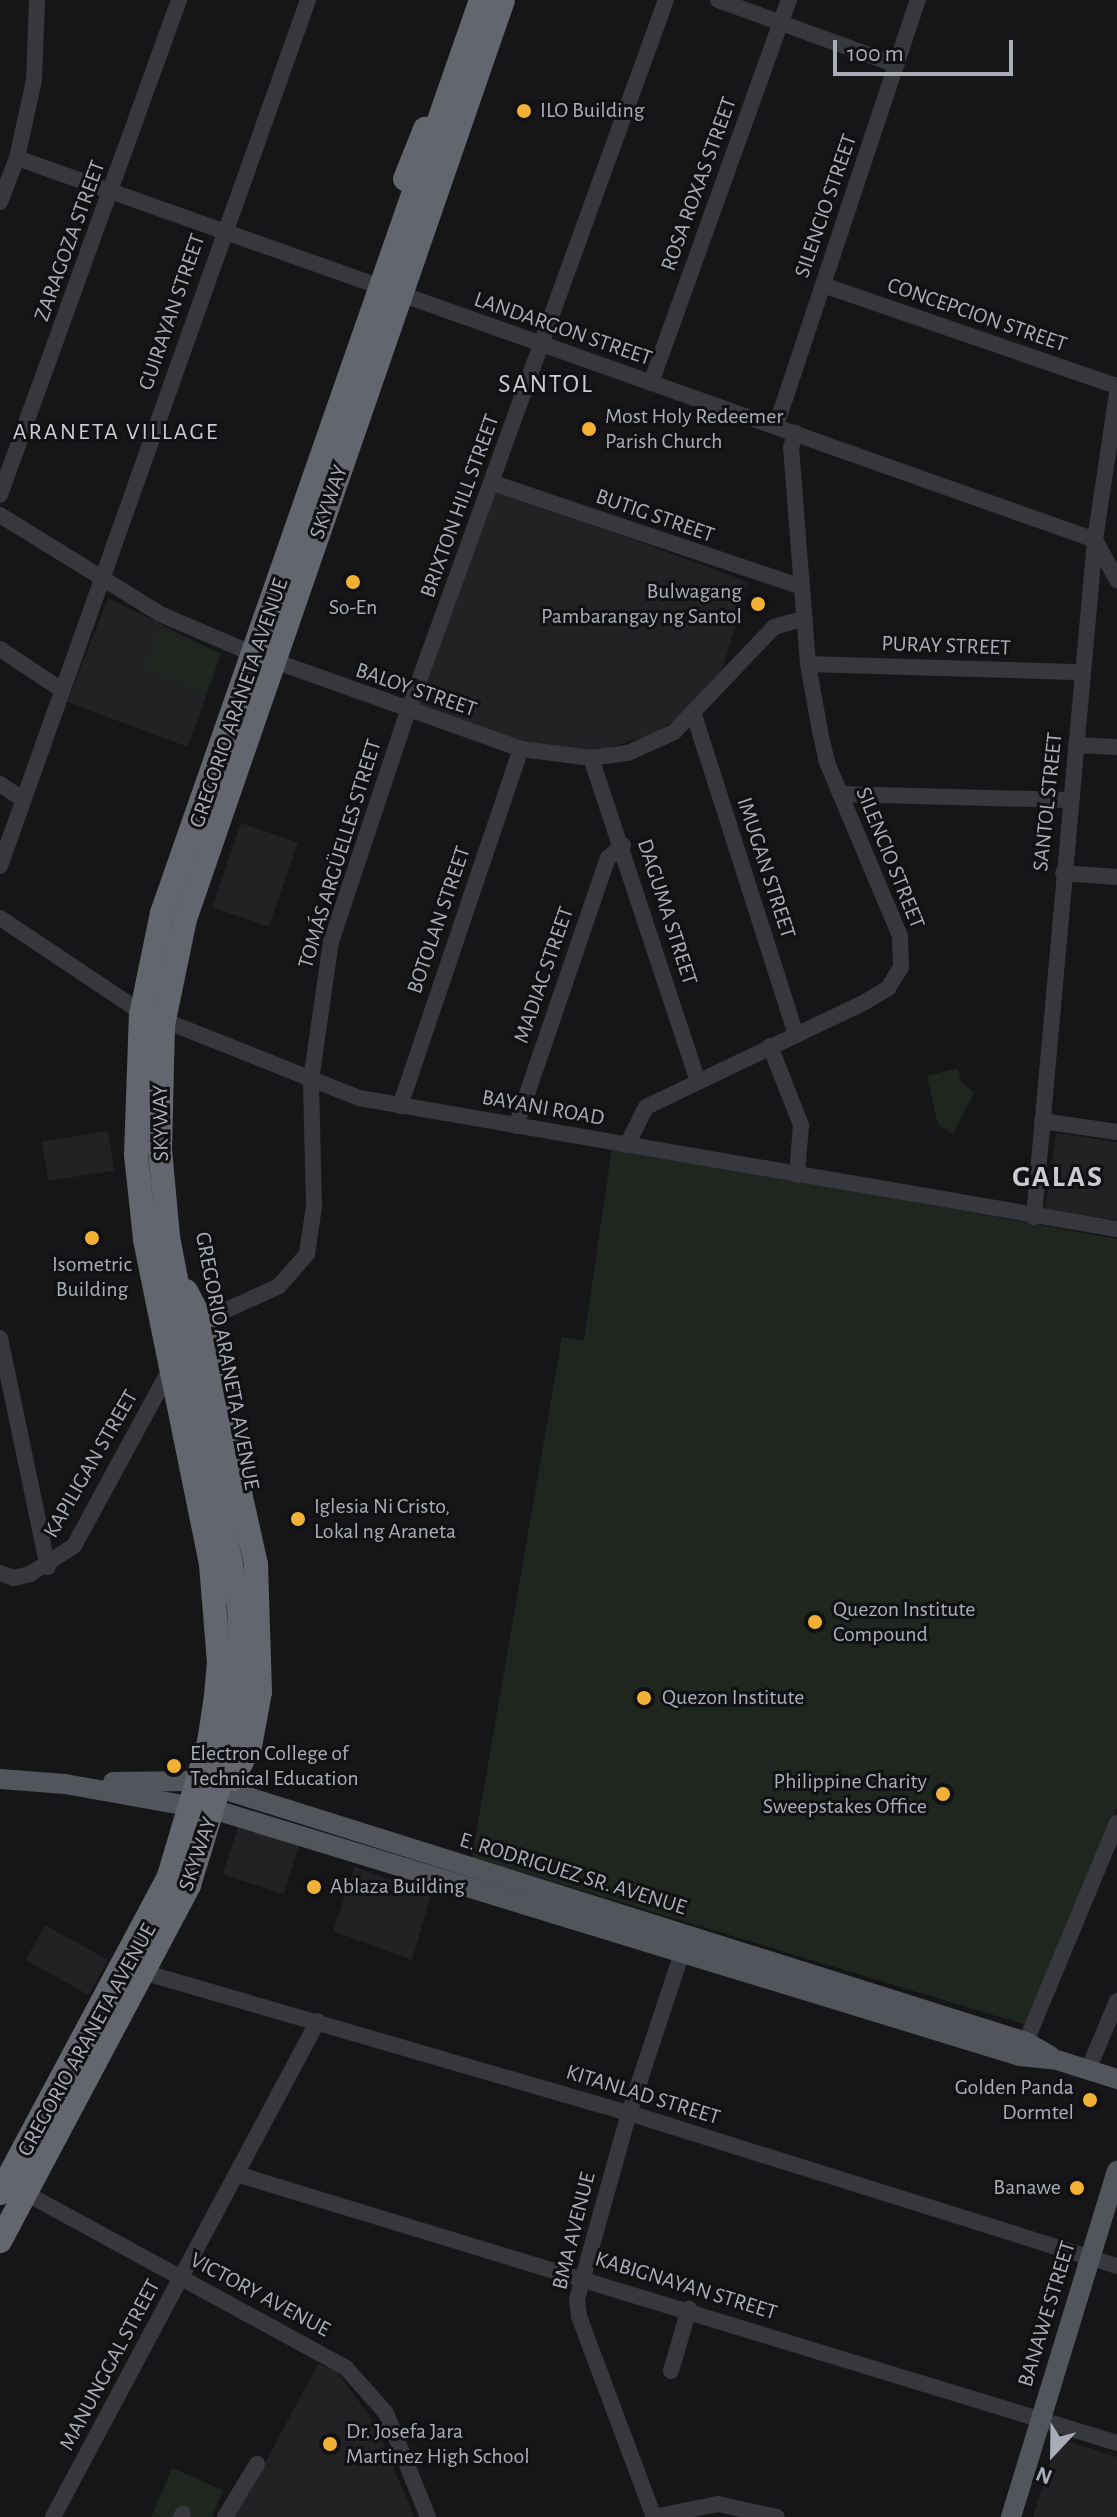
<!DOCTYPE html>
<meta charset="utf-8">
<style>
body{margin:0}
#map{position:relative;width:1117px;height:2517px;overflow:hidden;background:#161618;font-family:"Alegreya Sans",sans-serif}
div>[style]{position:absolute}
.built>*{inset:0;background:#222225;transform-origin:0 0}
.green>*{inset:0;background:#1e261f;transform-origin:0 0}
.minor>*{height:16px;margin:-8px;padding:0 8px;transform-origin:8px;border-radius:8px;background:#37383d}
.major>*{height:20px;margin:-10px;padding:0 10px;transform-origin:10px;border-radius:10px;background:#53555c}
.highway>*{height:24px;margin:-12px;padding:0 12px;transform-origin:12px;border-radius:12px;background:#63666e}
.highway-bridge>*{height:24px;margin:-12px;padding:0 12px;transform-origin:12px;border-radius:12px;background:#63666e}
.dots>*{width:22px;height:22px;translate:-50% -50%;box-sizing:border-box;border:4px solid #111113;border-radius:50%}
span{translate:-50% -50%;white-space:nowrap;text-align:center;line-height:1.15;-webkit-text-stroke:6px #111113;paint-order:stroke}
.poi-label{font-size:22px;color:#a8adb8}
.left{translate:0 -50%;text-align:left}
.right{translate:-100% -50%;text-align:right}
.street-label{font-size:22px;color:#a8adb8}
.neighbourhood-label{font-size:24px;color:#c9ccd4;letter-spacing:2px}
.quarter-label{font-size:26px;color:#c9ccd4;letter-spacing:2px}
.district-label{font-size:30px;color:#c9ccd4;font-weight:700;letter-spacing:2px}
.north{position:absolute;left:1013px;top:2413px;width:80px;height:80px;-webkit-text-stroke:6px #111113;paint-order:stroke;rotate:202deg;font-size:22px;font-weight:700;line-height:32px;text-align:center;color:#a8adb8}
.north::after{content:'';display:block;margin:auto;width:28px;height:36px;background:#a8adb8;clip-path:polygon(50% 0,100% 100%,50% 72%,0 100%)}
.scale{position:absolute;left:833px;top:40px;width:180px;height:36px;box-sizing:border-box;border:4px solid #a8adb8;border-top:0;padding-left:10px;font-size:24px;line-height:28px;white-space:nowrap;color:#a8adb8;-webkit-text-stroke:6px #111113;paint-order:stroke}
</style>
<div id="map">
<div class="built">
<div style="clip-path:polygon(496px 489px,748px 582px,718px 684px,682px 716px,652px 734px,592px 753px,517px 743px,415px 704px)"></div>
<div style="clip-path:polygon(108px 598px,221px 654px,188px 747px,67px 702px)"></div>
<div style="left:241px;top:823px;width:60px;height:89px;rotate:19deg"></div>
<div style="left:108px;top:1131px;width:40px;height:67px;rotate:81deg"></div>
<div style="clip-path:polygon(1056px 1133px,1117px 1142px,1117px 1220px,1045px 1209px)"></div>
<div style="left:239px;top:1824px;width:64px;height:53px;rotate:18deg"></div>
<div style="clip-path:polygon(355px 1867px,393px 1881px,396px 1873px,434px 1885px,412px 1960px,333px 1931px)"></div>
<div style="left:45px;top:1925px;width:72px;height:40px;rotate:29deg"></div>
<div style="clip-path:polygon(318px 2364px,336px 2371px,375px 2423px,414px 2517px,228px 2517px,264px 2465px)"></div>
<div style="clip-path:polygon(1058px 2438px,1117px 2457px,1117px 2517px,1033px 2517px)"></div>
</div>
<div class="green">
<div style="left:161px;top:627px;width:66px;height:43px;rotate:24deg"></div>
<div style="clip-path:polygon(958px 1068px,961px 1082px,974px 1093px,953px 1134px,938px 1125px,927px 1076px)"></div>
<div style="clip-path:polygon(612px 1147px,1117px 1239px,1117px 1808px,1026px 2025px,472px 1857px,562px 1337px,584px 1340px)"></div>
<div style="clip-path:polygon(172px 2468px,223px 2490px,212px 2517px,151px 2517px)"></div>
</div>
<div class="minor">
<div style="left:718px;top:0;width:190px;rotate:20deg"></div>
<div style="left:17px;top:158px;width:1144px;rotate:19.51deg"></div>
<div style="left:1095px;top:540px;width:46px;rotate:61.2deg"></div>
<div style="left:0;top:202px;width:47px;rotate:-68.9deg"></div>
<div style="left:17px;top:158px;width:80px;rotate:-77.7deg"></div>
<div style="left:34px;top:80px;width:80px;rotate:-87.9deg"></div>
<div style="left:823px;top:285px;width:311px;rotate:19deg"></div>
<div style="left:651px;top:383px;width:407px;rotate:-70.2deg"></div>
<div style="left:776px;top:426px;width:449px;rotate:-71.6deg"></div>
<div style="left:493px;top:483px;width:326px;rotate:18.6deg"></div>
<div style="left:0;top:495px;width:526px;rotate:-70.12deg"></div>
<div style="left:0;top:515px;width:188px;rotate:31.7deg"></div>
<div style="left:160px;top:614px;width:97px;rotate:23.1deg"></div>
<div style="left:249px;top:652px;width:289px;rotate:19.6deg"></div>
<div style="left:521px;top:749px;width:71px;rotate:7.3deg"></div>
<div style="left:591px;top:758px;width:37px;rotate:-8deg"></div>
<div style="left:628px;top:753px;width:51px;rotate:-24.5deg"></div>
<div style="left:674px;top:732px;width:145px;rotate:-46.4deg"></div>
<div style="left:774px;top:627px;width:32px;rotate:-16deg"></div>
<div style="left:0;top:649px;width:74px;rotate:33.5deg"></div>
<div style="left:808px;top:664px;width:275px;rotate:1.7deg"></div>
<div style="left:694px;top:715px;width:336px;rotate:72.3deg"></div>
<div style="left:1076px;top:745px;width:41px;rotate:2.8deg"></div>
<div style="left:591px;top:758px;width:338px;rotate:71.7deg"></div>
<div style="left:0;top:784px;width:27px;rotate:34deg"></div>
<div style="left:840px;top:794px;width:229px;rotate:1.5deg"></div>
<div style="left:0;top:866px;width:919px;rotate:-70.42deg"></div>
<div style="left:1063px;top:873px;width:54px;rotate:4.2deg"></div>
<div style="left:0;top:918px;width:166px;rotate:33.7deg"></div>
<div style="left:138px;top:1010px;width:238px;rotate:21.7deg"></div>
<div style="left:359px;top:1098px;width:769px;rotate:9.81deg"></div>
<div style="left:770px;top:1046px;width:85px;rotate:68.6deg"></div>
<div style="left:801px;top:1125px;width:50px;rotate:94.6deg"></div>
<div style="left:400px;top:1106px;width:377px;rotate:-71.3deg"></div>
<div style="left:1042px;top:1121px;width:76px;rotate:8.3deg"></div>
<div style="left:516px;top:1126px;width:283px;rotate:-71.1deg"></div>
<div style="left:608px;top:858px;width:20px;rotate:-41deg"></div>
<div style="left:627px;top:1145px;width:42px;rotate:-63.4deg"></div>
<div style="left:646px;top:1107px;width:243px;rotate:-25.6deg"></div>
<div style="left:865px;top:1002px;width:27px;rotate:-31deg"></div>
<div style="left:888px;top:988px;width:25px;rotate:-58deg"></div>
<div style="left:901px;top:967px;width:31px;rotate:-92deg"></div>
<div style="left:900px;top:936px;width:189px;rotate:-112.8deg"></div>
<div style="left:827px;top:762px;width:32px;rotate:-103deg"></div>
<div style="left:820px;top:731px;width:68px;rotate:-100.2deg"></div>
<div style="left:808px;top:664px;width:217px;rotate:-94.5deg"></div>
<div style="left:791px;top:448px;width:16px;rotate:-75deg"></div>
<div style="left:1034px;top:1217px;width:680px;rotate:-84.85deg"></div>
<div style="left:1095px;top:540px;width:150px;rotate:-81.5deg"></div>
<div style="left:196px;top:1324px;width:91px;rotate:-24.6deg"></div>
<div style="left:279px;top:1286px;width:43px;rotate:-48.8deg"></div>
<div style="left:307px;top:1254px;width:49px;rotate:-81.7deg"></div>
<div style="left:314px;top:1206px;width:126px;rotate:-91.4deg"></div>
<div style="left:311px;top:1080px;width:139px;rotate:-81.8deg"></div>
<div style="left:331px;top:942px;width:243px;rotate:-71.6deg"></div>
<div style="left:408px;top:711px;width:756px;rotate:-70.06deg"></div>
<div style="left:0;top:1338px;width:234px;rotate:78.2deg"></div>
<div style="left:0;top:1573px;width:15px;rotate:20deg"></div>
<div style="left:14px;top:1578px;width:16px;rotate:-14deg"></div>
<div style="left:30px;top:1574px;width:52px;rotate:-32.5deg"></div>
<div style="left:74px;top:1546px;width:195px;rotate:-61.5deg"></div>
<div style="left:153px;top:1975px;width:496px;rotate:16.2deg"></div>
<div style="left:629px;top:2113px;width:511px;rotate:17.41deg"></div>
<div style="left:1022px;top:2051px;width:247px;rotate:-67.4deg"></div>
<div style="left:1088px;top:2070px;width:75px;rotate:-67.2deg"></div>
<div style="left:240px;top:2175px;width:917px;rotate:16.99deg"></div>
<div style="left:18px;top:2189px;width:374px;rotate:28.6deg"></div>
<div style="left:346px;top:2368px;width:60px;rotate:48.4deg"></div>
<div style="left:386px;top:2413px;width:112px;rotate:68deg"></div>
<div style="left:671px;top:2371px;width:65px;rotate:-73.8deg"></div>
<div style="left:53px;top:2517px;width:562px;rotate:-61.89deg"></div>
<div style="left:181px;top:2517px;width:4px;rotate:-63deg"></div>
<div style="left:225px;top:2517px;width:62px;rotate:-58.9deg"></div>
<div style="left:653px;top:2517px;width:66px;rotate:-11.3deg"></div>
<div style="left:718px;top:2504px;width:60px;rotate:12.4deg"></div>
<div style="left:654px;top:2517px;width:215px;rotate:-110.5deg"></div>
<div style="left:579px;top:2316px;width:17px;rotate:-97deg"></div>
<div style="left:577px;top:2299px;width:193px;rotate:-74.4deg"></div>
<div style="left:629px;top:2113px;width:169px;rotate:-71.7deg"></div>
</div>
<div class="major">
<div style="left:0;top:1779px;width:65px;rotate:4.4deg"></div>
<div style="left:65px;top:1784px;width:159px;rotate:10.1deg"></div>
<div style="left:222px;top:1812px;width:834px;rotate:17deg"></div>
<div style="left:1020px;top:2056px;width:37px;rotate:6deg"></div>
<div style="left:1057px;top:2060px;width:63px;rotate:17.6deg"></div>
<div style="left:113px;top:1782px;width:78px;rotate:-0.7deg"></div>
<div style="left:191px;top:1781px;width:39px;rotate:15deg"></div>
<div style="left:229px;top:1791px;width:836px;rotate:17.48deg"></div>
<div style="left:1026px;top:2042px;width:28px;rotate:30deg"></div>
<div style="left:1011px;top:2517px;width:362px;rotate:-73deg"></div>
</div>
<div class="highway">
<div style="left:405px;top:179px;width:54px;rotate:-68.2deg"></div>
<div style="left:186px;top:1291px;width:34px;rotate:62deg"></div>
<div style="left:202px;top:1321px;width:249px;rotate:77.5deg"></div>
</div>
<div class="highway-bridge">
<div style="left:233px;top:1779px;width:37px;rotate:-63deg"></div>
<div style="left:250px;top:1746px;width:55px;rotate:-79.5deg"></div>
<div style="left:260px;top:1692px;width:128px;rotate:-91.8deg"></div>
<div style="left:0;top:2193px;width:359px;rotate:-61.9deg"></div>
<div style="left:169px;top:1876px;width:140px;rotate:-73.4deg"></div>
<div style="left:209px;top:1742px;width:47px;rotate:-81.3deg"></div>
<div style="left:216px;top:1696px;width:34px;rotate:-85deg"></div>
<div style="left:219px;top:1662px;width:98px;rotate:-94.7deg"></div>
<div style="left:211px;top:1564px;width:332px;rotate:-101.5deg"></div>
<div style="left:145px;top:1239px;width:84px;rotate:-96.1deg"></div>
<div style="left:136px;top:1155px;width:140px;rotate:-88deg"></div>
<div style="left:141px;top:1015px;width:104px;rotate:-78.4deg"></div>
<div style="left:162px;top:913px;width:967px;rotate:-70.74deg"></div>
<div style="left:0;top:2241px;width:403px;rotate:-62deg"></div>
<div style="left:189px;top:1885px;width:147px;rotate:-73deg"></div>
<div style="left:232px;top:1744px;width:84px;rotate:-83.1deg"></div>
<div style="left:242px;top:1661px;width:55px;rotate:-93.1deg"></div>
<div style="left:239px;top:1606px;width:377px;rotate:-100.9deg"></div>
<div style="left:168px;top:1236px;width:86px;rotate:-95.3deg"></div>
<div style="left:160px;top:1150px;width:125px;rotate:-88.6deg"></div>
<div style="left:163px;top:1025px;width:108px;rotate:-78.3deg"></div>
<div style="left:185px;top:919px;width:972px;rotate:-70.91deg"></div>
</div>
<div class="dots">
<div style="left:524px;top:111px;background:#f2b134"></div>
<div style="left:589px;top:429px;background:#f2b134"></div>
<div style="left:353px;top:582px;background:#f2b134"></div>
<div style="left:758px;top:604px;background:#f2b134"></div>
<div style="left:92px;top:1238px;background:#f2b134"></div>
<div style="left:298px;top:1519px;background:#f2b134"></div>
<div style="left:815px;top:1622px;background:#f2b134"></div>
<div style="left:644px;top:1698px;background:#f2b134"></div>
<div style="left:174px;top:1766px;background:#f2b134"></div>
<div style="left:943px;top:1794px;background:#f2b134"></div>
<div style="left:314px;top:1887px;background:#f2b134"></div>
<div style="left:1090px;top:2100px;background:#f2b134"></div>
<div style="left:1077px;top:2188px;background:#f2b134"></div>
<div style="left:330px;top:2444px;background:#f2b134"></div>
</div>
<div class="poi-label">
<span class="left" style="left:540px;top:111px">ILO Building</span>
<span class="left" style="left:605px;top:429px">Most Holy Redeemer<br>Parish Church</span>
<span class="right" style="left:742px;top:604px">Bulwagang<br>Pambarangay ng Santol</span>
<span style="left:353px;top:608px">So-En</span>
<span style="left:92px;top:1277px">Isometric<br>Building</span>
<span class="left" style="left:314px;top:1519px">Iglesia Ni Cristo,<br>Lokal ng Araneta</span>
<span class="left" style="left:833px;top:1622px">Quezon Institute<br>Compound</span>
<span class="left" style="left:662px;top:1698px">Quezon Institute</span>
<span class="left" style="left:190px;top:1766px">Electron College of<br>Technical Education</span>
<span class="right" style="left:927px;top:1794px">Philippine Charity<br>Sweepstakes Office</span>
<span class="left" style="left:330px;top:1887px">Ablaza Building</span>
<span class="right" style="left:1074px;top:2100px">Golden Panda<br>Dormtel</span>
<span class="right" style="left:1061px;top:2188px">Banawe</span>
<span class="left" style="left:346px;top:2444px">Dr. Josefa Jara<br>Martinez High School</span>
</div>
<div class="street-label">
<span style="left:699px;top:184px;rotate:-70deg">ROSA ROXAS STREET</span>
<span style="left:826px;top:206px;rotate:-71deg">SILENCIO STREET</span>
<span style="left:70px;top:241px;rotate:-70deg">ZARAGOZA STREET</span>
<span style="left:172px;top:312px;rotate:-71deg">GUIRAYAN STREET</span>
<span style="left:977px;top:315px;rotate:19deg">CONCEPCION STREET</span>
<span style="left:563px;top:329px;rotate:19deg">LANDARGON STREET</span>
<span style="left:329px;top:502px;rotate:-71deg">SKYWAY</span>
<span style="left:460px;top:506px;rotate:-70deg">BRIXTON HILL STREET</span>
<span style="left:655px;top:516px;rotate:19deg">BUTIG STREET</span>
<span style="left:946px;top:646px;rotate:2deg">PURAY STREET</span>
<span style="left:416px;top:690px;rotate:19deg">BALOY STREET</span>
<span style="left:239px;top:703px;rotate:-71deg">GREGORIO ARANETA AVENUE</span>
<span style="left:1048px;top:802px;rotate:-84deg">SANTOL STREET</span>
<span style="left:340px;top:854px;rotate:-73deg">TOMÁS ARGÜELLES STREET</span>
<span style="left:890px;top:858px;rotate:68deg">SILENCIO STREET</span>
<span style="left:766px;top:868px;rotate:72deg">IMUGAN STREET</span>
<span style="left:667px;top:912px;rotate:72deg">DAGUMA STREET</span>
<span style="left:439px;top:920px;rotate:-71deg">BOTOLAN STREET</span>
<span style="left:544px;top:975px;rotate:-71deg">MADIAC STREET</span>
<span style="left:543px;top:1108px;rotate:10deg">BAYANI ROAD</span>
<span style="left:161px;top:1123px;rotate:-91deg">SKYWAY</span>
<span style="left:227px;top:1361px;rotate:79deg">GREGORIO ARANETA AVENUE</span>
<span style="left:91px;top:1464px;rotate:-60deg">KAPILIGAN STREET</span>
<span style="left:198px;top:1854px;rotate:-71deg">SKYWAY</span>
<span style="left:573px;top:1874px;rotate:17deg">E. RODRIGUEZ SR. AVENUE</span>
<span style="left:87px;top:2040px;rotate:-61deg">GREGORIO ARANETA AVENUE</span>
<span style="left:643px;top:2095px;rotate:17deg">KITANLAD STREET</span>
<span style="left:574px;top:2231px;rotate:-76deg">BMA AVENUE</span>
<span style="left:686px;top:2286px;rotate:17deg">KABIGNAYAN STREET</span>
<span style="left:260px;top:2295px;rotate:28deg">VICTORY AVENUE</span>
<span style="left:1047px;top:2314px;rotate:-73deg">BANAWE STREET</span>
<span style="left:110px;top:2365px;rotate:-62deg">MANUNGGAL STREET</span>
</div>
<div class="neighbourhood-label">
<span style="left:116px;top:433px">ARANETA VILLAGE</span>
</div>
<div class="quarter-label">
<span style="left:546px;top:385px">SANTOL</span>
</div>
<div class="district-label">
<span style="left:1058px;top:1177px">GALAS</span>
</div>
<div class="north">N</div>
<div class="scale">100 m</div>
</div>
